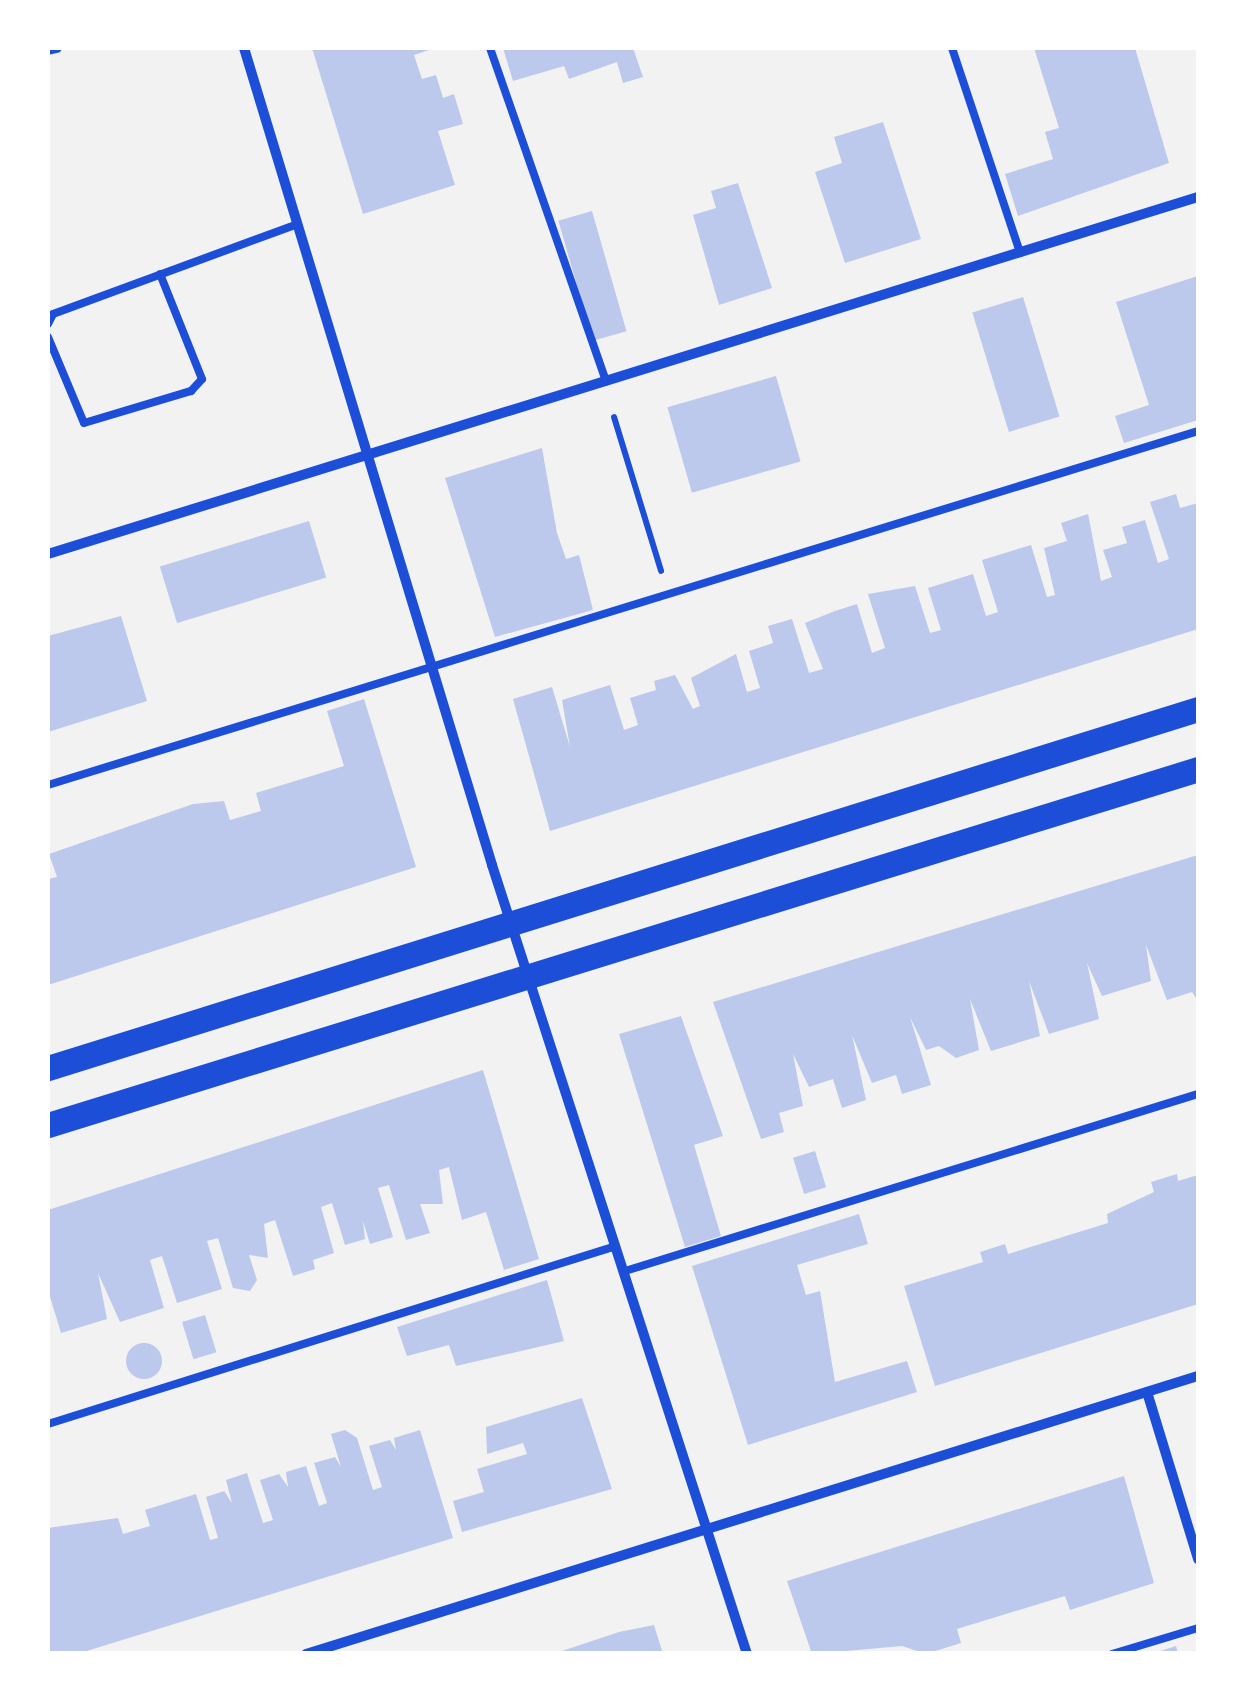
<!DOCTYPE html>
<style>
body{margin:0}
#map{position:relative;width:1246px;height:1701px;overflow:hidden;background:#f2f2f2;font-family:Inter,sans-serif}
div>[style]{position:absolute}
.building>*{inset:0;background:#bdc9ec;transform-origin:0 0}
.round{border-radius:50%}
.path>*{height:6px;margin:-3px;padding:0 3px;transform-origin:3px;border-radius:3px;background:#1d4ed8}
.service>*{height:8px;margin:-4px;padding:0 4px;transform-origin:4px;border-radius:4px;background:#1d4ed8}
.minor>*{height:10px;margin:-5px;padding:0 5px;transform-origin:5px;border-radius:5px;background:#1d4ed8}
.primary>*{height:25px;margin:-12.5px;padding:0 12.5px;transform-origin:12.5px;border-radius:12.5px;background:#1d4ed8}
span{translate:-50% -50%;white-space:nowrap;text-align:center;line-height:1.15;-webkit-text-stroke:10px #fff;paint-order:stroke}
.frame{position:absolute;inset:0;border:50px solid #fff;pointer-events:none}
</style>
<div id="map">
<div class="building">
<div style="clip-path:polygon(312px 48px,435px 48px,414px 55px,422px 79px,436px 75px,443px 98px,454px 94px,463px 124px,438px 131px,455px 185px,363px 214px)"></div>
<div style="clip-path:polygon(503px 48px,633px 48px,643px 77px,623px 83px,617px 62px,569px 79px,564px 66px,513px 81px)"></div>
<div style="clip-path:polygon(1034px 48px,1135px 48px,1169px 163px,1018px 216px,1005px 174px,1053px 159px,1045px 132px,1059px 128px)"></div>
<div style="clip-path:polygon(883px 122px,921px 239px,845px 263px,815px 172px,842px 163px,834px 137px)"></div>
<div style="clip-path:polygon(738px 183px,772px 288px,719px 305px,693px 215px,716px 208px,711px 191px)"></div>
<div style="left:592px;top:211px;width:125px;height:35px;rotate:74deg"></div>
<div style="clip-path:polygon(1198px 276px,1198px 420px,1124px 443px,1115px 416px,1149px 405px,1116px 302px)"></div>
<div style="left:1023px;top:297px;width:125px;height:53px;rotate:73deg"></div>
<div style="left:776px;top:376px;width:89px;height:113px;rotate:74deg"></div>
<div style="clip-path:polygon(542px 448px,557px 533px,566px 559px,579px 555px,593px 610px,495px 637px,445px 478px)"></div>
<div style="clip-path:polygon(1176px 494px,1180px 508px,1198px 503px,1198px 629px,550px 831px,513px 699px,552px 687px,570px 747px,562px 700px,610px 685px,624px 730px,638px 725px,630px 698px,656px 690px,654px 681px,675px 675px,693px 709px,700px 706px,691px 678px,736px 654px,747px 692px,760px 688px,749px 651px,773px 643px,768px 626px,792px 619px,809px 673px,823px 669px,805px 623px,835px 611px,857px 604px,872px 653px,885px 648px,868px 594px,915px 586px,930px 633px,941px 630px,928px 588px,973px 574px,986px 616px,998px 612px,982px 560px,1031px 545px,1047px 597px,1055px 595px,1044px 548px,1067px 541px,1061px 523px,1088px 514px,1101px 581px,1112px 577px,1103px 550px,1127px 543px,1122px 527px,1145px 520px,1158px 563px,1169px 559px,1150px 502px)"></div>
<div style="left:309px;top:521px;width:59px;height:156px;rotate:73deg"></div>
<div style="clip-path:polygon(121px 616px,147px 701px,48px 732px,48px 636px)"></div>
<div style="clip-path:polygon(364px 699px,416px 867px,48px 985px,48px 879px,57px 877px,49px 854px,193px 804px,224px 801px,230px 820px,261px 811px,256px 793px,344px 766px,327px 711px)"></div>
<div style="clip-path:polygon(1198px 855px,1198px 1001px,1192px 992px,1167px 1000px,1146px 945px,1151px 981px,1102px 996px,1087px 963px,1099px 1019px,1049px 1034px,1029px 981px,1040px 1036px,991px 1051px,970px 999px,979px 1050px,956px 1058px,939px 1046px,926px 1050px,910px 1017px,931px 1085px,902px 1094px,896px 1075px,872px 1083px,852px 1035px,866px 1100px,842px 1108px,833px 1079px,809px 1087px,793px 1054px,803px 1106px,779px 1113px,784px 1132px,761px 1139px,713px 1002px)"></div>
<div style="clip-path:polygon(681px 1016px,723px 1136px,694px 1145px,721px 1236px,685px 1247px,619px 1034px)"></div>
<div style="clip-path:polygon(483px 1070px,539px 1259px,504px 1270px,486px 1212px,462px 1220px,449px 1167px,439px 1170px,443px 1204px,420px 1204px,430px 1233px,406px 1240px,389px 1185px,378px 1188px,393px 1237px,370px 1244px,363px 1221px,365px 1239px,345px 1245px,332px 1203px,321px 1207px,334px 1253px,313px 1260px,315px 1269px,293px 1276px,275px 1220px,264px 1224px,268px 1258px,249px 1255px,257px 1280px,250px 1291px,233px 1288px,218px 1238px,207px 1241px,222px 1289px,177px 1303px,162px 1256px,150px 1260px,164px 1308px,120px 1322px,98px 1273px,107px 1319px,61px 1333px,48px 1290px,48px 1210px)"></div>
<div style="left:815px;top:1151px;width:38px;height:23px;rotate:73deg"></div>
<div style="clip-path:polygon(1177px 1174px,1178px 1181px,1198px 1175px,1198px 1304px,935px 1386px,904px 1286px,983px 1262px,980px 1252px,1005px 1244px,1008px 1254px,1108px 1223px,1107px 1214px,1154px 1192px,1151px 1182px)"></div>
<div style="clip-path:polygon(859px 1214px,868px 1244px,797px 1265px,806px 1295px,820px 1291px,835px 1382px,907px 1361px,917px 1392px,748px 1445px,692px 1266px)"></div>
<div style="clip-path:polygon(547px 1280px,564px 1341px,456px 1366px,449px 1345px,407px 1356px,397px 1327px)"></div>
<div style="left:205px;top:1315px;width:39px;height:24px;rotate:73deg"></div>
<div class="round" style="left:126px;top:1343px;width:36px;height:36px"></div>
<div style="clip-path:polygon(582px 1398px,612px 1489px,462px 1532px,453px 1501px,484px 1492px,477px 1469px,527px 1454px,523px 1443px,487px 1454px,486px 1427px)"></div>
<div style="clip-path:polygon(345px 1430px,357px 1438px,373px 1490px,382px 1487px,369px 1446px,390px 1440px,396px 1450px,394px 1438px,420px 1430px,453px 1538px,77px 1654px,48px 1654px,48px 1528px,118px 1518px,123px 1534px,150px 1526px,145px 1510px,196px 1494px,210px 1540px,218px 1538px,206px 1497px,224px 1491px,232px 1503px,226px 1480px,247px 1473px,263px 1523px,273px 1520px,260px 1480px,279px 1474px,288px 1487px,286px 1472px,306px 1466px,319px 1506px,327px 1503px,314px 1463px,335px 1457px,341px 1467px,331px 1434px)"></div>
<div style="clip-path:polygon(1124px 1476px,1154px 1583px,1070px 1610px,1065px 1596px,983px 1621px,957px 1629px,961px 1643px,926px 1654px,902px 1646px,812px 1654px,787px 1581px)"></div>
<div style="clip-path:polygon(654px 1625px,663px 1654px,553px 1654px,619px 1632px)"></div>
<div style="clip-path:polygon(1176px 1646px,1178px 1654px,1154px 1654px,1154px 1653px)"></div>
</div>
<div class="path">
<div style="left:614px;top:417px;width:161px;rotate:73deg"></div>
</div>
<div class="service">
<div style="left:490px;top:48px;width:353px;rotate:70.8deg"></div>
<div style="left:952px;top:48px;width:216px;rotate:71.6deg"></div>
<div style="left:48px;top:324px;width:11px;rotate:-63deg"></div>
<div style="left:53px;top:314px;width:258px;rotate:-20.2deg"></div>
<div style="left:48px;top:337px;width:93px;rotate:67.3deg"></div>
<div style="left:84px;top:423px;width:112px;rotate:-16.7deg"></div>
<div style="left:191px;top:391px;width:16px;rotate:-47deg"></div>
<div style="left:202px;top:379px;width:113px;rotate:-111.8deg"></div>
<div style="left:48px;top:785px;width:1203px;rotate:-17.11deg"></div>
<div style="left:625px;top:1271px;width:600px;rotate:-17.17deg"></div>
<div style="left:48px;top:1424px;width:595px;rotate:-17.4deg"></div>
<div style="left:1112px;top:1654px;width:90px;rotate:-16.8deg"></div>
</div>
<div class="minor">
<div style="left:244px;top:48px;width:854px;rotate:73.11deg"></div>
<div style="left:492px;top:865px;width:829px;rotate:72.09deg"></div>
<div style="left:48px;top:50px;width:9px;rotate:-13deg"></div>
<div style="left:48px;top:554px;width:1204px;rotate:-17.25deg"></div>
<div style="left:1147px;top:1392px;width:175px;rotate:73deg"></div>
<div style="left:306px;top:1654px;width:934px;rotate:-17.31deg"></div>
</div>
<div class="primary">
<div style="left:48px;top:1068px;width:1205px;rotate:-17.34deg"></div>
<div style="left:48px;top:1125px;width:1204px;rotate:-17.2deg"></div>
</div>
<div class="frame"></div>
</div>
